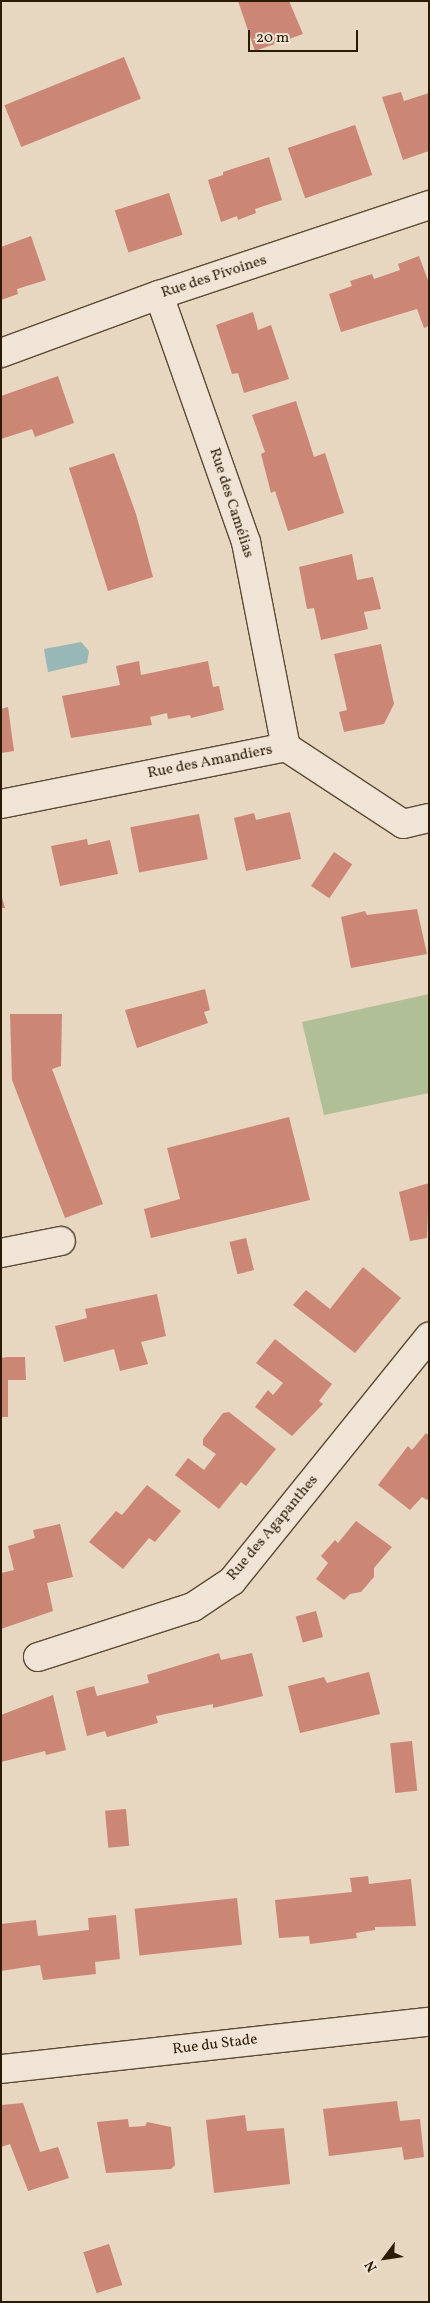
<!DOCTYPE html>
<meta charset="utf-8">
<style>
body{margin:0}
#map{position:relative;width:430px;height:2303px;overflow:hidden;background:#e7d6c0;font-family:Vollkorn,serif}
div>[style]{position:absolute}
.green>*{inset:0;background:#b1bf96}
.water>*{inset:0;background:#97b8b6}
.building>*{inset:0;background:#cc8676;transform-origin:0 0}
.roads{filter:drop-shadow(1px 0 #5b4a33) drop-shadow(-1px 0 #5b4a33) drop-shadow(0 1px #5b4a33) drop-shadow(0 -1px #5b4a33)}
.minor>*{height:28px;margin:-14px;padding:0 14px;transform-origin:14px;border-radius:14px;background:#efe4d6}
.tertiary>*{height:28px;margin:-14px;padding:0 14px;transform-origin:14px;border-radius:14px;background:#efe4d6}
span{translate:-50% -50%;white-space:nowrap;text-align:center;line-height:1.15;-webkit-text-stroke:4.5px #efe4d6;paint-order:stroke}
.street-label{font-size:15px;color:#2c1b04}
.frame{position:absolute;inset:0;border:2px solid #2c1b04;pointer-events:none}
.north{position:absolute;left:360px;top:2233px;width:50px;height:50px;-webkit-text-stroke:4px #efe4d6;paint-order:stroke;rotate:239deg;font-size:14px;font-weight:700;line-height:20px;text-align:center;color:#2c1b04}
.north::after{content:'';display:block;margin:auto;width:18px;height:22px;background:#2c1b04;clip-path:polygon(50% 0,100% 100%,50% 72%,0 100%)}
.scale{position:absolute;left:248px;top:30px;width:110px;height:22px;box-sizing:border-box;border:2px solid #2c1b04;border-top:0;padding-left:6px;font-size:15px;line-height:18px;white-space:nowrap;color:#2c1b04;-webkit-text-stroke:4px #efe4d6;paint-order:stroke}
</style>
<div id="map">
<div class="green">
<div style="clip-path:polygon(429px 994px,429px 1093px,324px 1115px,302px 1022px)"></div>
</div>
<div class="water">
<div style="clip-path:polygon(81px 642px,89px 651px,87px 663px,48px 672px,44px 649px)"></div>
</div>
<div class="building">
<div style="clip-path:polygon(238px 1px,289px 1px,303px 34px,255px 51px)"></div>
<div style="left:124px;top:57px;width:45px;height:129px;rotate:68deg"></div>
<div style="clip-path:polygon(401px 92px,404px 101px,429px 93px,429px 151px,403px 160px,382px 97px)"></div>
<div style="left:355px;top:125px;width:53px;height:71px;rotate:71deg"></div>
<div style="clip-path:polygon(269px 157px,282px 200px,255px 209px,256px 213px,238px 220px,237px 216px,221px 222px,208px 180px,223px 175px,223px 172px)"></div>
<div style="left:169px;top:193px;width:44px;height:57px;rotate:72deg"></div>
<div style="clip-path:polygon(31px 236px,46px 280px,17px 289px,18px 294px,1px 300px,1px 247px)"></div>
<div style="clip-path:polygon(419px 256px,429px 283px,429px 326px,424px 328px,417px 309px,341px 332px,329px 294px,352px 286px,350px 281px,372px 274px,374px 279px,400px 270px,398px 264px)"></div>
<div style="clip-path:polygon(253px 312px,258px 330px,271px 325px,289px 379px,244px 393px,238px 373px,232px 374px,216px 325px)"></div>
<div style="clip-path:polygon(58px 376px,74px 423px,35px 437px,32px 429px,1px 439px,1px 396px)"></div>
<div style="clip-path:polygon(296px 401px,314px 457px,325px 453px,344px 513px,288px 531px,275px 491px,271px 493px,261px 454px,265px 452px,252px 415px)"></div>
<div style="clip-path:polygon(114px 453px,136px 514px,153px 577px,108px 591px,69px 468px)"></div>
<div style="clip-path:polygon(352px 554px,357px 580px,373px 577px,381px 609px,364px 612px,368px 629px,321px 640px,314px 608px,307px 609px,299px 567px)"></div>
<div style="clip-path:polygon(381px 644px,394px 704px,384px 724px,344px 732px,339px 712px,347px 710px,334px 654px)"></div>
<div style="clip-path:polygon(139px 661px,141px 675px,208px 661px,213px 687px,219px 686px,224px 710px,191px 718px,190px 715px,168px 719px,167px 713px,150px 717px,152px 725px,71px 738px,62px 696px,120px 685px,116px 666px)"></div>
<div style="clip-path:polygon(8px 707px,14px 751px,1px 753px,1px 709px)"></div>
<div style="clip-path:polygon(290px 812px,301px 859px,246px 871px,234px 818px,254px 813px,256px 820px)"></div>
<div style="left:199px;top:814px;width:46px;height:70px;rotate:79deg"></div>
<div style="clip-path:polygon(87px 839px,88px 845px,110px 840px,118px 874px,60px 886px,51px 846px)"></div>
<div style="left:334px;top:852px;width:22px;height:41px;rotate:34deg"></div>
<div style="clip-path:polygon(1px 894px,5px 908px,1px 908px)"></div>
<div style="clip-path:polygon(417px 909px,427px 954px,351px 968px,341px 917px,365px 911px,367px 915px)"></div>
<div style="clip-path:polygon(205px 989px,210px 1010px,204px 1012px,208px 1023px,137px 1048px,125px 1010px)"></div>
<div style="clip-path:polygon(10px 1014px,62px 1014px,61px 1066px,52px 1069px,103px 1204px,65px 1218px,12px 1080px)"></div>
<div style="clip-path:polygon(289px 1117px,310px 1200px,151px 1238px,144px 1209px,180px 1199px,167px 1148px)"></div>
<div style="clip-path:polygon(429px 1183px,427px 1238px,410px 1241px,399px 1192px)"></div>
<div style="left:246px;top:1238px;width:33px;height:17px;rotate:76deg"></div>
<div style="clip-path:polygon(363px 1267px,401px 1298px,355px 1353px,293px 1305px,306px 1290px,330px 1309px)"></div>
<div style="clip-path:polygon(157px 1294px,166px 1336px,141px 1342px,148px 1364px,120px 1371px,114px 1349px,64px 1362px,55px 1326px,87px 1318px,85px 1309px)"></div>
<div style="clip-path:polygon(275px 1339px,332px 1384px,319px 1401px,323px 1404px,292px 1436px,255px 1407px,268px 1390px,273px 1395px,283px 1383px,256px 1363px)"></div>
<div style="clip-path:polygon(8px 1357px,25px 1357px,26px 1380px,8px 1380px,8px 1417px,1px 1417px,1px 1358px)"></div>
<div style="clip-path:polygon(229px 1412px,276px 1449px,246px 1486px,241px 1482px,219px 1509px,175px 1475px,188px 1458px,204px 1470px,216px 1454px,203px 1445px,203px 1439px,223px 1413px)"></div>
<div style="clip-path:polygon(426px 1433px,429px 1436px,429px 1497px,427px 1500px,422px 1497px,410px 1510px,378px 1485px,408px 1446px,412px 1450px)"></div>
<div style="clip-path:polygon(147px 1485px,181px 1511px,155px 1542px,149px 1538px,123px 1569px,89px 1542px,116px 1511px,122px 1515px)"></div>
<div style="clip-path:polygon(356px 1521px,392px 1547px,374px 1568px,374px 1577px,361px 1592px,350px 1594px,344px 1600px,316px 1579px,328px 1563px,321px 1556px,335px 1540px,338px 1543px)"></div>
<div style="clip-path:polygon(60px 1524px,73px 1577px,47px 1583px,53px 1611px,1px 1629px,1px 1573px,14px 1570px,8px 1546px,35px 1538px,33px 1530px)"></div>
<div style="left:316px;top:1611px;width:27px;height:21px;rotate:75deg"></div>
<div style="clip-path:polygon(219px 1653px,221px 1660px,252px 1653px,263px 1696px,213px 1708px,213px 1704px,156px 1716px,158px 1723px,107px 1737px,105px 1731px,87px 1736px,76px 1691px,94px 1686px,97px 1696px,149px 1683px,147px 1675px)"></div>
<div style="clip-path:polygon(369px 1672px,380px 1714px,300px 1733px,288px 1686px,324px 1677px,327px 1683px)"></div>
<div style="clip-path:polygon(53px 1695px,66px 1750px,46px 1755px,45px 1751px,1px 1762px,1px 1715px)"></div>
<div style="left:412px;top:1741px;width:50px;height:22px;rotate:84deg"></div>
<div style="left:126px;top:1809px;width:37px;height:21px;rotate:85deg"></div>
<div style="clip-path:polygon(368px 1876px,369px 1884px,411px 1879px,416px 1926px,375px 1927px,375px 1930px,356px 1933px,357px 1938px,310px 1944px,309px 1936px,279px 1938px,275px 1900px,352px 1892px,350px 1878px)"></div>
<div style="left:237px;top:1898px;width:47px;height:103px;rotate:84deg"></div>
<div style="clip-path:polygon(116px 1915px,120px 1959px,95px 1962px,96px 1974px,43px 1980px,40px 1965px,1px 1971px,1px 1924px,36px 1920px,38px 1936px,89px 1930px,88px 1918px)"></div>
<div style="clip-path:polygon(397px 2101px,400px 2121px,420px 2119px,424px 2157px,404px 2160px,402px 2147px,329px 2156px,323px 2109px)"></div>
<div style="clip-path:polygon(23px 2103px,40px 2152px,58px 2147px,69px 2178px,28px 2191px,10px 2144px,1px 2147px,1px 2105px)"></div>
<div style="clip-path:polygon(245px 2115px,247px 2131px,284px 2128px,290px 2184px,214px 2193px,206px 2120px)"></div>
<div style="clip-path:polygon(128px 2119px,129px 2127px,145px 2126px,147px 2122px,171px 2127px,175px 2165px,171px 2169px,106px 2173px,97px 2122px)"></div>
<div style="left:109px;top:2244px;width:43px;height:27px;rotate:72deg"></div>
</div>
<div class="roads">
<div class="minor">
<div style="left:159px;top:295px;width:262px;rotate:70.6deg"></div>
<div style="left:246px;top:542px;width:209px;rotate:79deg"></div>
<div style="left:1px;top:353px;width:168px;rotate:-20.2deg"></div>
<div style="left:159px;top:295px;width:285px;rotate:-18.4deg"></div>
<div style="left:1px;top:804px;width:291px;rotate:-11.3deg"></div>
<div style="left:286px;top:747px;width:140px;rotate:33.3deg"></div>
<div style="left:403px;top:824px;width:27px;rotate:-13deg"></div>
<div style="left:1px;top:1253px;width:61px;rotate:-11.3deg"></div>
<div style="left:38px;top:1657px;width:163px;rotate:-17.9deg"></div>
<div style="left:193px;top:1607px;width:47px;rotate:-33.7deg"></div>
<div style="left:232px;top:1581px;width:314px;rotate:-51.1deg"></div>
</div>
<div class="tertiary">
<div style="left:1px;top:2069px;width:431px;rotate:-6.3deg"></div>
</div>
</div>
<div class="street-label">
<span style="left:214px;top:277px;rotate:-18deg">Rue des Pivoines</span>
<span style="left:231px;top:503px;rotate:72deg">Rue des Camélias</span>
<span style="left:210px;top:762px;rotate:-11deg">Rue des Amandiers</span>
<span style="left:273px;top:1528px;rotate:-50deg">Rue des Agapanthes</span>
<span style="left:215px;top:2045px;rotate:-7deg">Rue du Stade</span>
</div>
<div class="frame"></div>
<div class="north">N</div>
<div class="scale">20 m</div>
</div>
